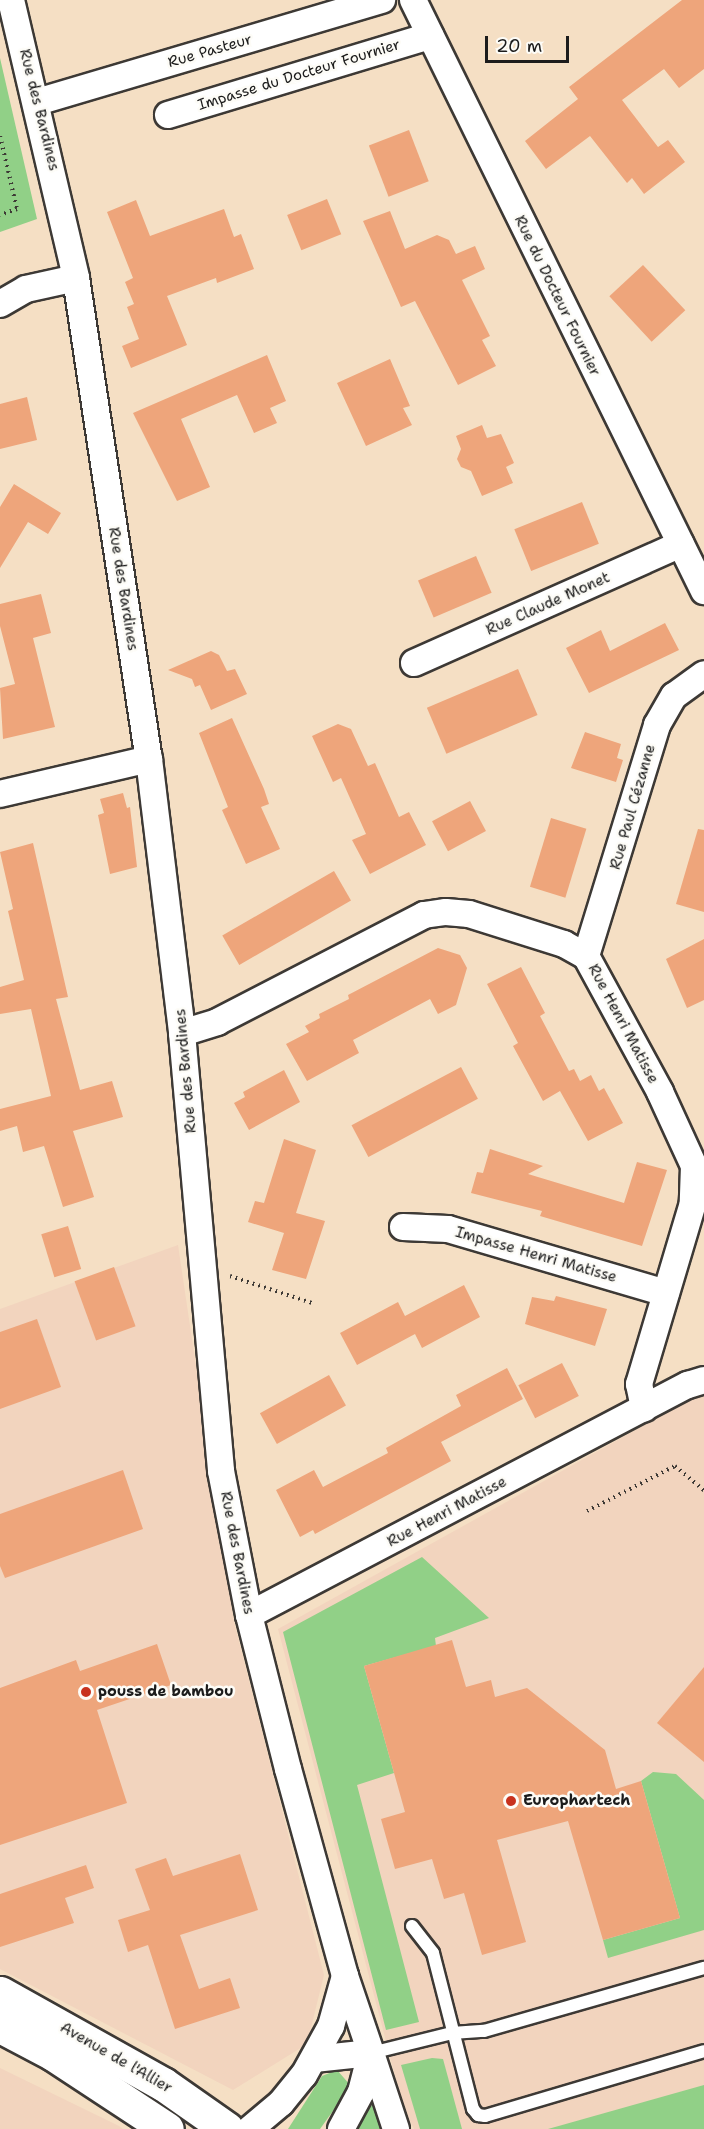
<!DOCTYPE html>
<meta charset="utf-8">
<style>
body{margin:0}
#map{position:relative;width:704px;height:2129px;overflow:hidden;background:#f5dfc4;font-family:"Shantell Sans",sans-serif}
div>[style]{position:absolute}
.built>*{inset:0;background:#f2d4be}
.green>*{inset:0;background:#91d087}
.building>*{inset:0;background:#eea57b;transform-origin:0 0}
.path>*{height:4px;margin-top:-2px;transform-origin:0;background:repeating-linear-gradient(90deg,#3d3935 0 1.5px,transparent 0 6px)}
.roads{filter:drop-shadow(2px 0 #3d3935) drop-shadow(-2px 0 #3d3935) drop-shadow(0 2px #3d3935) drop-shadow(0 -2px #3d3935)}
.service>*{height:12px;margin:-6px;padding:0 6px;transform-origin:6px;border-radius:6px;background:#fff}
.minor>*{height:26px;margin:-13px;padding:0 13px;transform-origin:13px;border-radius:13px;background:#fff}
.secondary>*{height:33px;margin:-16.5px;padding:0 16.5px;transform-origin:16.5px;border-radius:16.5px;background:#fff}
.dots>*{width:16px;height:16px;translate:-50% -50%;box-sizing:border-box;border:3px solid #fdfcf7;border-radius:50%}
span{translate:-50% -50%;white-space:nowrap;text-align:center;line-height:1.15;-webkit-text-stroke:5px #fdfcf7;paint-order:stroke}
.street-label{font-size:15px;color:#1c1c1c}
.poi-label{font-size:15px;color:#1c1c1c;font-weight:700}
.left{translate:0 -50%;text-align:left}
.scale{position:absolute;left:485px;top:36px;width:84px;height:27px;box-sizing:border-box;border:3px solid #1c1c1c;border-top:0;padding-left:8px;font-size:18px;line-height:21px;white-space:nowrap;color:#1c1c1c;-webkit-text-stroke:4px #fdfcf7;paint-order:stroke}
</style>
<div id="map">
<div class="built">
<div style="clip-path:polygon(178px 1245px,234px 1622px,324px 1975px,307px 2044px,233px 2090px,0 1969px,0 1309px)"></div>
<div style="clip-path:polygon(704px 1392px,704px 2129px,414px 2129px,403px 2106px,278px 1629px)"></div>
<div style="clip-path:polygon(0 2068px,119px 2126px,123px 2129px,0 2129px)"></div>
</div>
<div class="green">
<div style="clip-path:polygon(0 58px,37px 219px,0 232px)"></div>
<div style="clip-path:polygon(422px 1557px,489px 1618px,435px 1638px,436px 1646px,364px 1666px,394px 1773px,357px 1785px,419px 2022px,386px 2030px,283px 1632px)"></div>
<div style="clip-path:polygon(653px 1772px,676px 1774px,704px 1800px,704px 1930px,608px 1958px,603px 1940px,680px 1918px,641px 1781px)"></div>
<div style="clip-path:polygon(432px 2058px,443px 2059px,462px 2129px,420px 2129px,401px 2065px)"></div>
<div style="clip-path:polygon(337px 2070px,351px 2086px,320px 2129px,288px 2129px,322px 2076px)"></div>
<div style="clip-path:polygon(704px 2085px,704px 2129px,548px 2129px)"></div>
<div style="clip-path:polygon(374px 2103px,387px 2129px,356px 2129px,365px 2112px)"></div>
</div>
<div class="building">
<div style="clip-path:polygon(682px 0,704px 0,704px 69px,679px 88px,664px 69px,622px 100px,658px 147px,668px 140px,685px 162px,644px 194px,632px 178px,627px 183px,590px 136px,546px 169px,525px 141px,578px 99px,569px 87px)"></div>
<div style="left:409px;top:130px;width:55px;height:43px;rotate:69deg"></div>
<div style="left:327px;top:199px;width:38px;height:43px;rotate:68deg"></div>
<div style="clip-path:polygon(136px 200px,150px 236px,224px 209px,234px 237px,241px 234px,254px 269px,217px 283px,216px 278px,167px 296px,187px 345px,131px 368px,122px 346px,139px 339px,127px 307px,134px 304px,125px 282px,133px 278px,107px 212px)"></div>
<div style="clip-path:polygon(390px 211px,405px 249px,437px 235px,449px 240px,456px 254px,475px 246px,485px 269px,462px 280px,490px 336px,482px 340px,496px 366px,458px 385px,415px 301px,401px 307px,363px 221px)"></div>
<div style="left:643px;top:265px;width:62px;height:46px;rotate:47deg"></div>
<div style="clip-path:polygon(267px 355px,286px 401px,270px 408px,277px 423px,254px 433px,237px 395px,181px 419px,210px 487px,177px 501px,133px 413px)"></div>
<div style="clip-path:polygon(390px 359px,410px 406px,403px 408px,412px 425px,366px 446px,337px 383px)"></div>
<div style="clip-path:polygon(27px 397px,37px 440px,0 449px,0 404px)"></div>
<div style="clip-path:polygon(482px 425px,487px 438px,501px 434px,514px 463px,506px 467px,513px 483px,482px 496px,471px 471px,461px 467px,457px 459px,461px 449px,456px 436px)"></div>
<div style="clip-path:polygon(14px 484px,61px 513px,48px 534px,28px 522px,0 568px,0 507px)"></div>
<div style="left:582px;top:502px;width:45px;height:73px;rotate:68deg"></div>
<div style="left:476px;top:556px;width:40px;height:63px;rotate:67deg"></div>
<div style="clip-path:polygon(41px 594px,51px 633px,33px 638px,55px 727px,3px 739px,0 688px,15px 684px,0 626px,0 604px)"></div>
<div style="clip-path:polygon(665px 623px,679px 650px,589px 693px,566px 648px,601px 630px,610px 651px)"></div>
<div style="clip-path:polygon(211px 651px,219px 655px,227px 671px,235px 669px,247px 694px,211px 710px,200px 685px,195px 687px,192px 679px,168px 670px)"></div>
<div style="left:518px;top:669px;width:50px;height:99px;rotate:67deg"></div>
<div style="clip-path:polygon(232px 718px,264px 789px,269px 804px,261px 807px,280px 849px,246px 864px,222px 810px,228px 807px,199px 733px)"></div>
<div style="clip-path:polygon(338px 724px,351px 729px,368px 766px,375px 763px,399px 817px,409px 812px,426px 845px,370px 874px,352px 840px,366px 834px,341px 778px,333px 782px,312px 736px)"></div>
<div style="clip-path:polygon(585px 732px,621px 744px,617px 758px,623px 760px,616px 782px,571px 768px)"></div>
<div style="clip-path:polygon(123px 793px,127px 808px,130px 807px,137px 867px,110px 874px,98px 815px,104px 813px,100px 799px)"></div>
<div style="left:470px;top:801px;width:34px;height:43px;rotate:62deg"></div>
<div style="left:551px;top:818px;width:37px;height:72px;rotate:17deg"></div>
<div style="clip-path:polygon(698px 829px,704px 830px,704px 912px,676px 904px)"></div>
<div style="clip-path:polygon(33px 843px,68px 997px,56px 999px,80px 1090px,112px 1081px,123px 1117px,73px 1131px,94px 1197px,63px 1207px,44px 1146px,23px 1152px,17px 1126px,0 1131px,0 1109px,51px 1096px,31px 1009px,0 1014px,0 987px,24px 980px,8px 911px,13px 909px,0 852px)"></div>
<div style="left:334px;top:871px;width:34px;height:129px;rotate:60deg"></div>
<div style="clip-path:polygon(704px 939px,704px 1000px,687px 1008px,666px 959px)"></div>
<div style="clip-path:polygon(438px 948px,460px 955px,467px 968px,456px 1005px,438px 1014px,430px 999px,353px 1040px,359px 1053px,307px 1081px,286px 1044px,309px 1032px,305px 1026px,320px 1018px,319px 1014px,349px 999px,348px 995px)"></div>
<div style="clip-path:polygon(521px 967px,545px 1013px,540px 1016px,569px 1071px,574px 1069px,580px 1081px,591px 1075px,599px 1091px,604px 1088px,623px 1123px,588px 1141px,560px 1091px,543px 1101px,513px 1046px,518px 1043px,487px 984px)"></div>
<div style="left:461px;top:1067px;width:36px;height:124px;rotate:62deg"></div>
<div style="clip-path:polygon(284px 1070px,300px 1102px,249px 1130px,234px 1103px,245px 1097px,243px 1092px)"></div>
<div style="clip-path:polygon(284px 1139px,316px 1150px,296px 1213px,325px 1221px,306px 1279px,272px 1270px,284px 1233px,248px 1222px,255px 1201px,264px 1203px)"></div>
<div style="clip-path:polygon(490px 1149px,543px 1166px,528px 1174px,624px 1203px,637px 1162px,667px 1170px,642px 1246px,540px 1216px,542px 1211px,471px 1193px,477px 1172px,483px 1173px)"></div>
<div style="left:68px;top:1226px;width:45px;height:28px;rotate:73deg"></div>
<div style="left:114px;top:1267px;width:63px;height:42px;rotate:70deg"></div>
<div style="clip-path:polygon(464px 1285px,480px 1317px,422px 1348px,415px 1334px,357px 1365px,340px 1333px,398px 1302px,405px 1316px)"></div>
<div style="clip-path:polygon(556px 1296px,607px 1309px,595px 1346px,525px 1324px,532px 1297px,554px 1301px)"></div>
<div style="clip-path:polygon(37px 1319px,61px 1387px,0 1409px,0 1332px)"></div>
<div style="left:562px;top:1363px;width:37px;height:49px;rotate:63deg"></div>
<div style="clip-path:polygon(507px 1368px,523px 1399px,441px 1442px,451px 1461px,315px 1534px,313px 1530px,300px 1537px,276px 1490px,314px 1470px,323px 1487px,388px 1453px,386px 1448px,461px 1406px,456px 1395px)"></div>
<div style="left:329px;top:1375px;width:35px;height:79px;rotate:61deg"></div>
<div style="clip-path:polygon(123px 1470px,143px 1529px,5px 1578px,0 1566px,0 1514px)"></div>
<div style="clip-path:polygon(452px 1640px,466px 1687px,491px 1680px,495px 1697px,527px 1688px,605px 1750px,616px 1789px,641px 1781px,680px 1918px,603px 1940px,568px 1821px,497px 1840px,526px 1942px,482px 1955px,464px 1893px,444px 1899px,432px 1859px,395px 1869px,381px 1819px,405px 1812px,364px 1666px)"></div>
<div style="clip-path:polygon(157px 1644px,171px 1685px,97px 1710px,127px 1803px,0 1845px,0 1688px,76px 1660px,80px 1671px)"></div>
<div style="clip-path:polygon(704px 1667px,704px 1762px,657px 1723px)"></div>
<div style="clip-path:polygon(240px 1854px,258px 1910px,180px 1935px,199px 1989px,230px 1978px,240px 2008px,175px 2029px,148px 1945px,128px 1952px,118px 1920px,150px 1910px,135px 1869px,166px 1858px,173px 1876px)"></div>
<div style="clip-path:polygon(86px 1865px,94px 1888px,65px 1898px,74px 1923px,0 1947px,0 1894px)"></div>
</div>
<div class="path">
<div style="left:0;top:136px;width:75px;rotate:76.9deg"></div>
<div style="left:17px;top:209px;width:18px;rotate:161deg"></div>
<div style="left:230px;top:1276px;width:86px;rotate:18.2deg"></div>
<div style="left:587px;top:1511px;width:99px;rotate:-27.1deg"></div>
<div style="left:675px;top:1466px;width:38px;rotate:40deg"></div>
</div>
<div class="roads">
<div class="service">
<div style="left:412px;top:1926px;width:34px;rotate:52deg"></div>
<div style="left:433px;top:1953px;width:161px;rotate:75.6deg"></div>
<div style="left:473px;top:2109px;width:8px;rotate:50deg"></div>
<div style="left:478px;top:2115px;width:7px;rotate:8deg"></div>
<div style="left:485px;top:2116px;width:228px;rotate:-16.5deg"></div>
<div style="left:371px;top:2053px;width:83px;rotate:-13.9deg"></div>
<div style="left:452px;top:2033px;width:32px;rotate:-4deg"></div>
<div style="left:484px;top:2031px;width:229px;rotate:-16deg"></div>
</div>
<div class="minor">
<div style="left:11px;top:0;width:285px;rotate:76.8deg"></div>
<div style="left:76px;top:278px;width:487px;rotate:81.4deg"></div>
<div style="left:149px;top:759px;width:276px;rotate:83.1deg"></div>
<div style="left:182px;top:1033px;width:440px;rotate:84.9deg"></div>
<div style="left:221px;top:1471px;width:147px;rotate:79deg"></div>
<div style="left:249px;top:1615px;width:159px;rotate:75.8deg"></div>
<div style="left:288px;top:1769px;width:215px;rotate:74.6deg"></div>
<div style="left:345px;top:1976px;width:81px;rotate:71.3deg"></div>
<div style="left:371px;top:2053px;width:40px;rotate:104.4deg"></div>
<div style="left:361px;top:2092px;width:42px;rotate:118.4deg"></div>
<div style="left:413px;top:0;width:659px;rotate:63.79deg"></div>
<div style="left:37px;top:102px;width:360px;rotate:-16.5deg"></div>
<div style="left:168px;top:115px;width:274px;rotate:-16.8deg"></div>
<div style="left:0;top:304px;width:30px;rotate:-30deg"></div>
<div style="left:26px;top:289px;width:51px;rotate:-12.4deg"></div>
<div style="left:414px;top:663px;width:292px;rotate:-24deg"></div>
<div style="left:0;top:794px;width:153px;rotate:-13.2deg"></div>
<div style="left:586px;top:956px;width:242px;rotate:-72.9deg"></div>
<div style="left:657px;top:725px;width:34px;rotate:-60deg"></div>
<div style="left:674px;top:696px;width:37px;rotate:-36deg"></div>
<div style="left:182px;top:1033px;width:37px;rotate:-17deg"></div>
<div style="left:217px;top:1022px;width:233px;rotate:-27.3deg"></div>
<div style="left:424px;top:915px;width:22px;rotate:-8deg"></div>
<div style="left:446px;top:912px;width:23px;rotate:5deg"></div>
<div style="left:469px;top:914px;width:100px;rotate:17.5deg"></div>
<div style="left:564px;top:944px;width:25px;rotate:29deg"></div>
<div style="left:586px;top:956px;width:155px;rotate:61.4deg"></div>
<div style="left:660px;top:1092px;width:81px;rotate:65.3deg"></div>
<div style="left:694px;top:1166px;width:37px;rotate:92deg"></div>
<div style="left:693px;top:1203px;width:189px;rotate:106.6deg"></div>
<div style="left:639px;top:1384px;width:25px;rotate:78deg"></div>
<div style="left:403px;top:1227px;width:45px;rotate:2.5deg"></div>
<div style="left:448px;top:1229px;width:227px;rotate:16.4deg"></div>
<div style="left:249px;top:1615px;width:496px;rotate:-27.7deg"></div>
<div style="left:688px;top:1385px;width:17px;rotate:-17deg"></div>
<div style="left:314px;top:2059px;width:57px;rotate:-6deg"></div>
<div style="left:371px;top:2053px;width:80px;rotate:71.8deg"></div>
<div style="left:250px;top:2129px;width:40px;rotate:-40deg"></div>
<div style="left:281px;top:2103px;width:36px;rotate:-51deg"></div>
<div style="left:304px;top:2075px;width:56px;rotate:-61.1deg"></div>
<div style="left:331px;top:2026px;width:52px;rotate:-74.4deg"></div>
</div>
<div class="secondary">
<div style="left:0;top:1993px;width:187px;rotate:29.2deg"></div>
<div style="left:163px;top:2084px;width:78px;rotate:35.1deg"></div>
<div style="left:0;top:2026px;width:60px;rotate:27.8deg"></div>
<div style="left:53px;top:2054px;width:136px;rotate:33.3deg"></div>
</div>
</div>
<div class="dots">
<div style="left:86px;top:1692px;background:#c8321e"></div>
<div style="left:511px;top:1801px;background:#c8321e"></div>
</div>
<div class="street-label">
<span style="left:210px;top:51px;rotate:-16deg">Rue Pasteur</span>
<span style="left:299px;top:75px;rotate:-17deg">Impasse du Docteur Fournier</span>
<span style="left:39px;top:110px;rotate:76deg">Rue des Bardines</span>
<span style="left:557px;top:296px;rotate:64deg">Rue du Docteur Fournier</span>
<span style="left:123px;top:589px;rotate:81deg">Rue des Bardines</span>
<span style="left:548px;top:604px;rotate:-24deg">Rue Claude Monet</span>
<span style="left:633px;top:807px;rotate:-74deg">Rue Paul Cézanne</span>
<span style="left:623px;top:1024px;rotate:62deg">Rue Henri Matisse</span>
<span style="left:186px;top:1071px;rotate:-95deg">Rue des Bardines</span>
<span style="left:536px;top:1255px;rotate:16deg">Impasse Henri Matisse</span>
<span style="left:447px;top:1512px;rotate:-28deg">Rue Henri Matisse</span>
<span style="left:237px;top:1553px;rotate:79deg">Rue des Bardines</span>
<span style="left:116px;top:2058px;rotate:30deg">Avenue de l'Allier</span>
</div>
<div class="poi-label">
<span class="left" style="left:98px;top:1692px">pouss de bambou</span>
<span class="left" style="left:523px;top:1801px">Europhartech</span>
</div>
<div class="scale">20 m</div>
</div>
